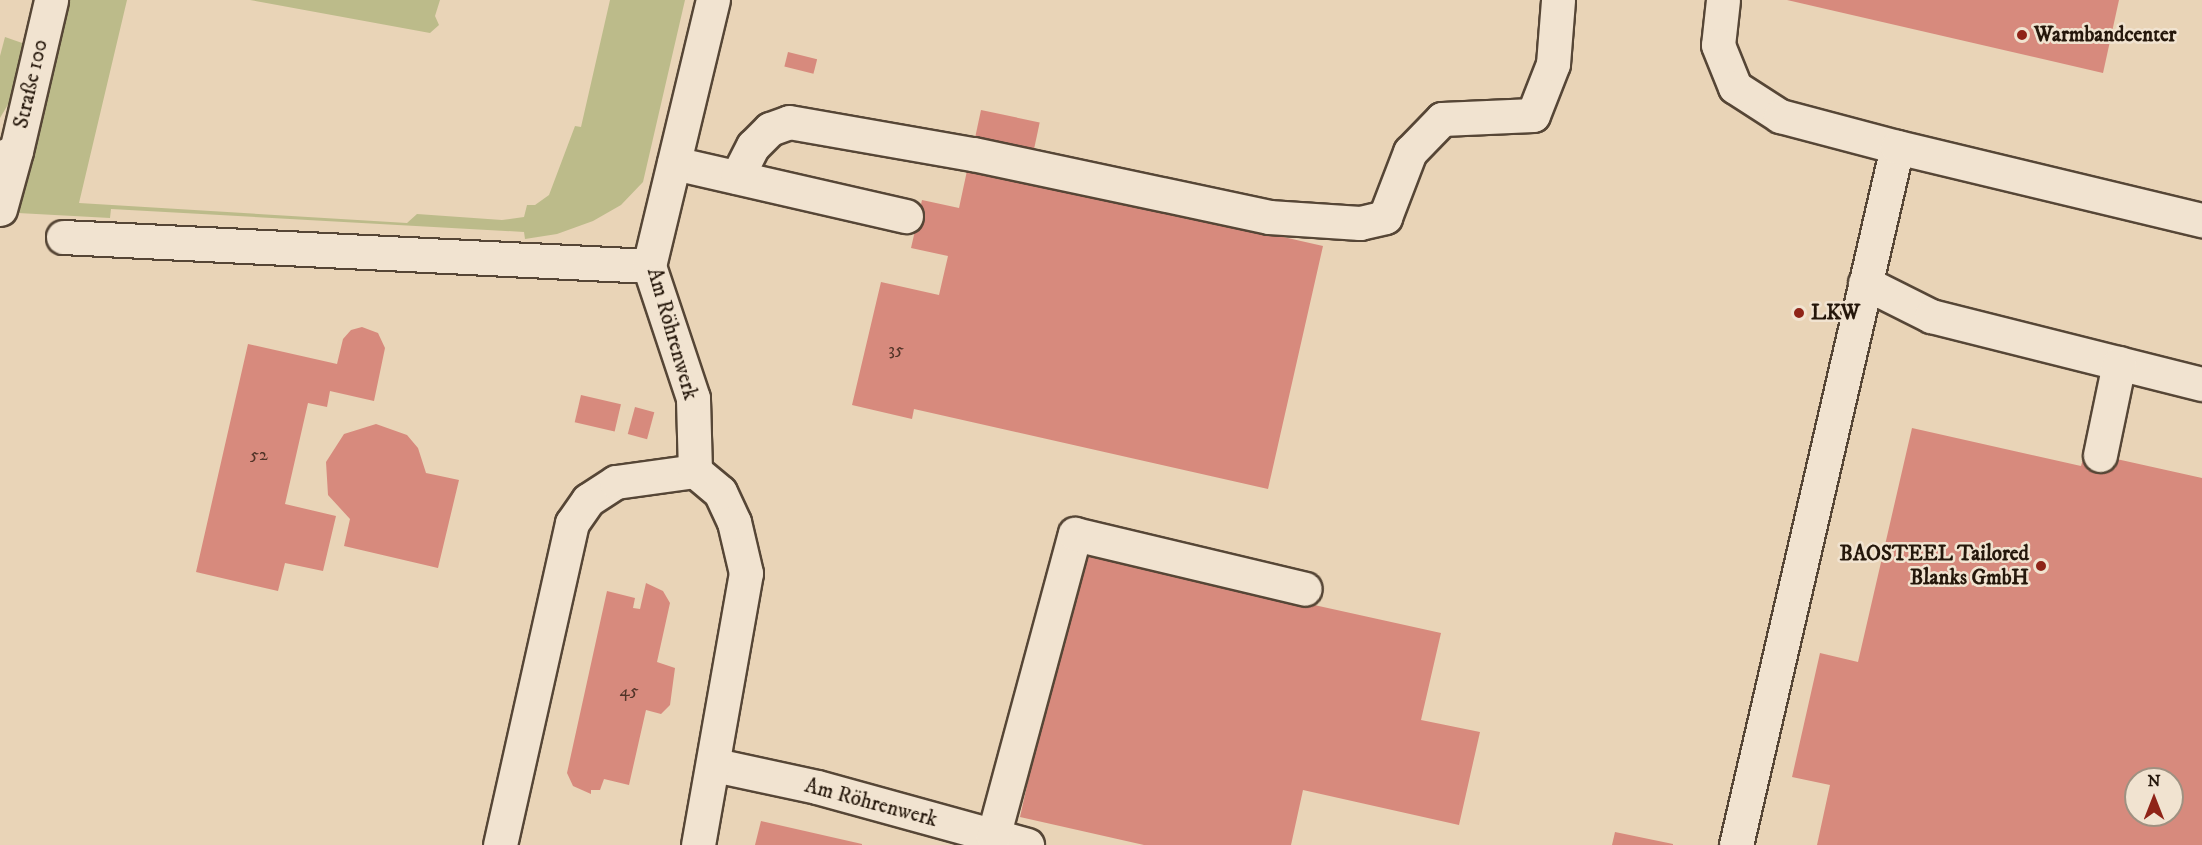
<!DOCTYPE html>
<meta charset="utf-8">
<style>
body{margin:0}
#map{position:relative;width:2202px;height:845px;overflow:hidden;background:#e9d4b7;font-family:"IM FELL DW Pica",serif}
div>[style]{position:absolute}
.green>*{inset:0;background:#bcbb8a}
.building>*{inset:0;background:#d78a7d;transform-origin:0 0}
.roads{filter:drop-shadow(2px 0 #564636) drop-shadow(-2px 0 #564636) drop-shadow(0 2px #564636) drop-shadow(0 -2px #564636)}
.minor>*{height:33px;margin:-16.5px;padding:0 16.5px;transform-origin:16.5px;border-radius:16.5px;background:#f1e3d0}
.dots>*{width:16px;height:16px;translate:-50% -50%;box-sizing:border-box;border:3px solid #f1e3d0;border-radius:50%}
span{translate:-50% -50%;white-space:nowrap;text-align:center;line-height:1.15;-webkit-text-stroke:5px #f1e3d0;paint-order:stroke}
.number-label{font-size:18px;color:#523428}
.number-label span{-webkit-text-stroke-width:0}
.poi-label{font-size:21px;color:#25170b;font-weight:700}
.left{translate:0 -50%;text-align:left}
.right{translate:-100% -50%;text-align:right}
.street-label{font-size:21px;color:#25170b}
.north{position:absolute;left:2124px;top:767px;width:60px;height:60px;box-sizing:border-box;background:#f1e3d0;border:2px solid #9f9181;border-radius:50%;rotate:0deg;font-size:16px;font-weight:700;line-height:24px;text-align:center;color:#25170b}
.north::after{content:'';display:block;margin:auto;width:21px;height:27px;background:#8f2418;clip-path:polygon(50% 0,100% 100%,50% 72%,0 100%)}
</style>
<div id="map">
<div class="green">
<div style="clip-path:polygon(67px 0,127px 0,79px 203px,407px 223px,417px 214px,502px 220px,524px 217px,527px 205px,535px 205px,549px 195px,575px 126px,581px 127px,610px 0,685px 0,643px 182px,621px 205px,593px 221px,557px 234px,525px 239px,524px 232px,111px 209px,110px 218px,18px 213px)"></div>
<div style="clip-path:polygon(250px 0,440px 0,435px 16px,439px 25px,430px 33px)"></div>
<div style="clip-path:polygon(5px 37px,25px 44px,16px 91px,0 118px,0 56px)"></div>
</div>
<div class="building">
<div style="clip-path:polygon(1787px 0,2119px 0,2103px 73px)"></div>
<div style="left:788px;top:52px;width:30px;height:15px;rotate:14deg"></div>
<div style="left:981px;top:110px;width:60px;height:31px;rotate:12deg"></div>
<div style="clip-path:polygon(968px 166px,1323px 246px,1268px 489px,914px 409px,912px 419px,852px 405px,881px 282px,939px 295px,948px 256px,911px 248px,922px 200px,959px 208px)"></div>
<div style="clip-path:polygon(362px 327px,378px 333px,385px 348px,374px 401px,330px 391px,327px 407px,308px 403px,285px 504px,336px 516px,323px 571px,285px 563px,278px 591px,196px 572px,248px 344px,337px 364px,343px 339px,351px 330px)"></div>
<div style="left:581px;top:395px;width:41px;height:28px;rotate:13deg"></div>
<div style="left:635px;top:407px;width:20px;height:28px;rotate:15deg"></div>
<div style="clip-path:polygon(376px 424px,407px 435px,418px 448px,426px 473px,459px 480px,438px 568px,344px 546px,350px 519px,328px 495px,326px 462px,344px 434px)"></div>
<div style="clip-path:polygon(evenodd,1912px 428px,2081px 466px,2085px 452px,2202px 478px,2202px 845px,1817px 845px,1830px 785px,1792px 777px,1820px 653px,1858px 662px,1912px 428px,2136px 779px,2172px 779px,2172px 815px,2136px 815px,2136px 779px)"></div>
<div style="clip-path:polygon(1079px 553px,1441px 633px,1421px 720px,1480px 732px,1459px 825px,1303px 790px,1291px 845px,1144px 845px,1020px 817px)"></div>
<div style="clip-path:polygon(646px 583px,663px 591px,670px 603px,657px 662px,675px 668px,670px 705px,661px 714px,646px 710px,629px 785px,604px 779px,600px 790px,591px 790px,591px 794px,573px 786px,567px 773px,607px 591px,635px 598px,633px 608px,640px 609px)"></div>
<div style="clip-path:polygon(761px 821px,862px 844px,862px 845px,755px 845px)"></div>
<div style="clip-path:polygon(1615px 832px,1673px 844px,1673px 845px,1612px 845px)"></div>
</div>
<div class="roads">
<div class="minor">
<div style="left:1723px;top:0;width:45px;rotate:96.3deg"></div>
<div style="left:1718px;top:45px;width:45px;rotate:68deg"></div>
<div style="left:1735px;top:87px;width:54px;rotate:32.8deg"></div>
<div style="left:1780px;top:116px;width:121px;rotate:14.8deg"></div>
<div style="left:0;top:158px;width:17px;rotate:-24deg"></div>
<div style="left:16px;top:151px;width:155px;rotate:-76.9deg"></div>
<div style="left:674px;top:163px;width:238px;rotate:12.9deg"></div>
<div style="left:737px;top:177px;width:35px;rotate:-63deg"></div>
<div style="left:753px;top:146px;width:24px;rotate:-45deg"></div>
<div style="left:770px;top:129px;width:20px;rotate:-20deg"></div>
<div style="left:789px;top:122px;width:187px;rotate:9.9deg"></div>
<div style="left:973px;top:154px;width:303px;rotate:12deg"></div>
<div style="left:1269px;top:217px;width:91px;rotate:3.8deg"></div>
<div style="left:1360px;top:223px;width:26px;rotate:-13deg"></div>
<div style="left:1385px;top:217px;width:70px;rotate:-69deg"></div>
<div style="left:1410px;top:152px;width:46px;rotate:-45.9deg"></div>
<div style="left:1442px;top:119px;width:91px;rotate:-2.5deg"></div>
<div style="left:1533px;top:115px;width:55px;rotate:-68.6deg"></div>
<div style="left:1553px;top:64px;width:64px;rotate:-85.5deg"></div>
<div style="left:0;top:209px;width:60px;rotate:-74.6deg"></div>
<div style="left:63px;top:237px;width:587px;rotate:2.83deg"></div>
<div style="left:1865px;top:283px;width:74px;rotate:26.6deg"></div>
<div style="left:1931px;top:316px;width:279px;rotate:14.1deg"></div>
<div style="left:2100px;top:455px;width:94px;rotate:-78.3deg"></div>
<div style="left:715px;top:765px;width:104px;rotate:12.2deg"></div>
<div style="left:817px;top:787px;width:218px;rotate:15.4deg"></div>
<div style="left:993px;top:837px;width:314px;rotate:-74.9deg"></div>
<div style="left:1075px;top:534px;width:236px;rotate:13.4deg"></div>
<div style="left:500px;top:845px;width:330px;rotate:-77.4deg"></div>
<div style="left:572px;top:523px;width:28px;rotate:-55deg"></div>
<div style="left:588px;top:500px;width:33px;rotate:-33deg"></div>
<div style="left:616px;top:482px;width:80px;rotate:-7.9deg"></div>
<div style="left:698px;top:845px;width:276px;rotate:-80deg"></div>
<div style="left:746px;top:573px;width:52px;rotate:-103.2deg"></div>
<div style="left:734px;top:522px;width:33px;rotate:-115deg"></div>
<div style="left:720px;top:492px;width:33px;rotate:-140deg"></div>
<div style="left:695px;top:471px;width:73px;rotate:-91.6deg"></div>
<div style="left:693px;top:398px;width:139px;rotate:-108.4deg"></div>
<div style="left:649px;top:266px;width:274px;rotate:-76.5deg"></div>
<div style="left:1736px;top:845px;width:716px;rotate:-77.01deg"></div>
<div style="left:1897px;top:147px;width:314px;rotate:13.5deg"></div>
</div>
</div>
<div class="dots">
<div style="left:2022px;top:35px;background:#8f2418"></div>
<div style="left:1799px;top:313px;background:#8f2418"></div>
<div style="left:2041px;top:566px;background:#8f2418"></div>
</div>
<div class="number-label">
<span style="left:896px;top:350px">35</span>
<span style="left:259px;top:455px">52</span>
<span style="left:629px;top:691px">45</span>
</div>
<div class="poi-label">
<span class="left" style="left:2034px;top:35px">Warmbandcenter</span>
<span class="left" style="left:1811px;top:313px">LKW</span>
<span class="right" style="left:2029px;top:566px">BAOSTEEL Tailored<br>Blanks GmbH</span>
</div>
<div class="street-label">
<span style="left:31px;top:84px;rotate:-77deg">Straße 100</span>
<span style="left:672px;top:334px;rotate:74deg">Am Röhrenwerk</span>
<span style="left:871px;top:803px;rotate:15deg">Am Röhrenwerk</span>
</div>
<div class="north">N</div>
</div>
